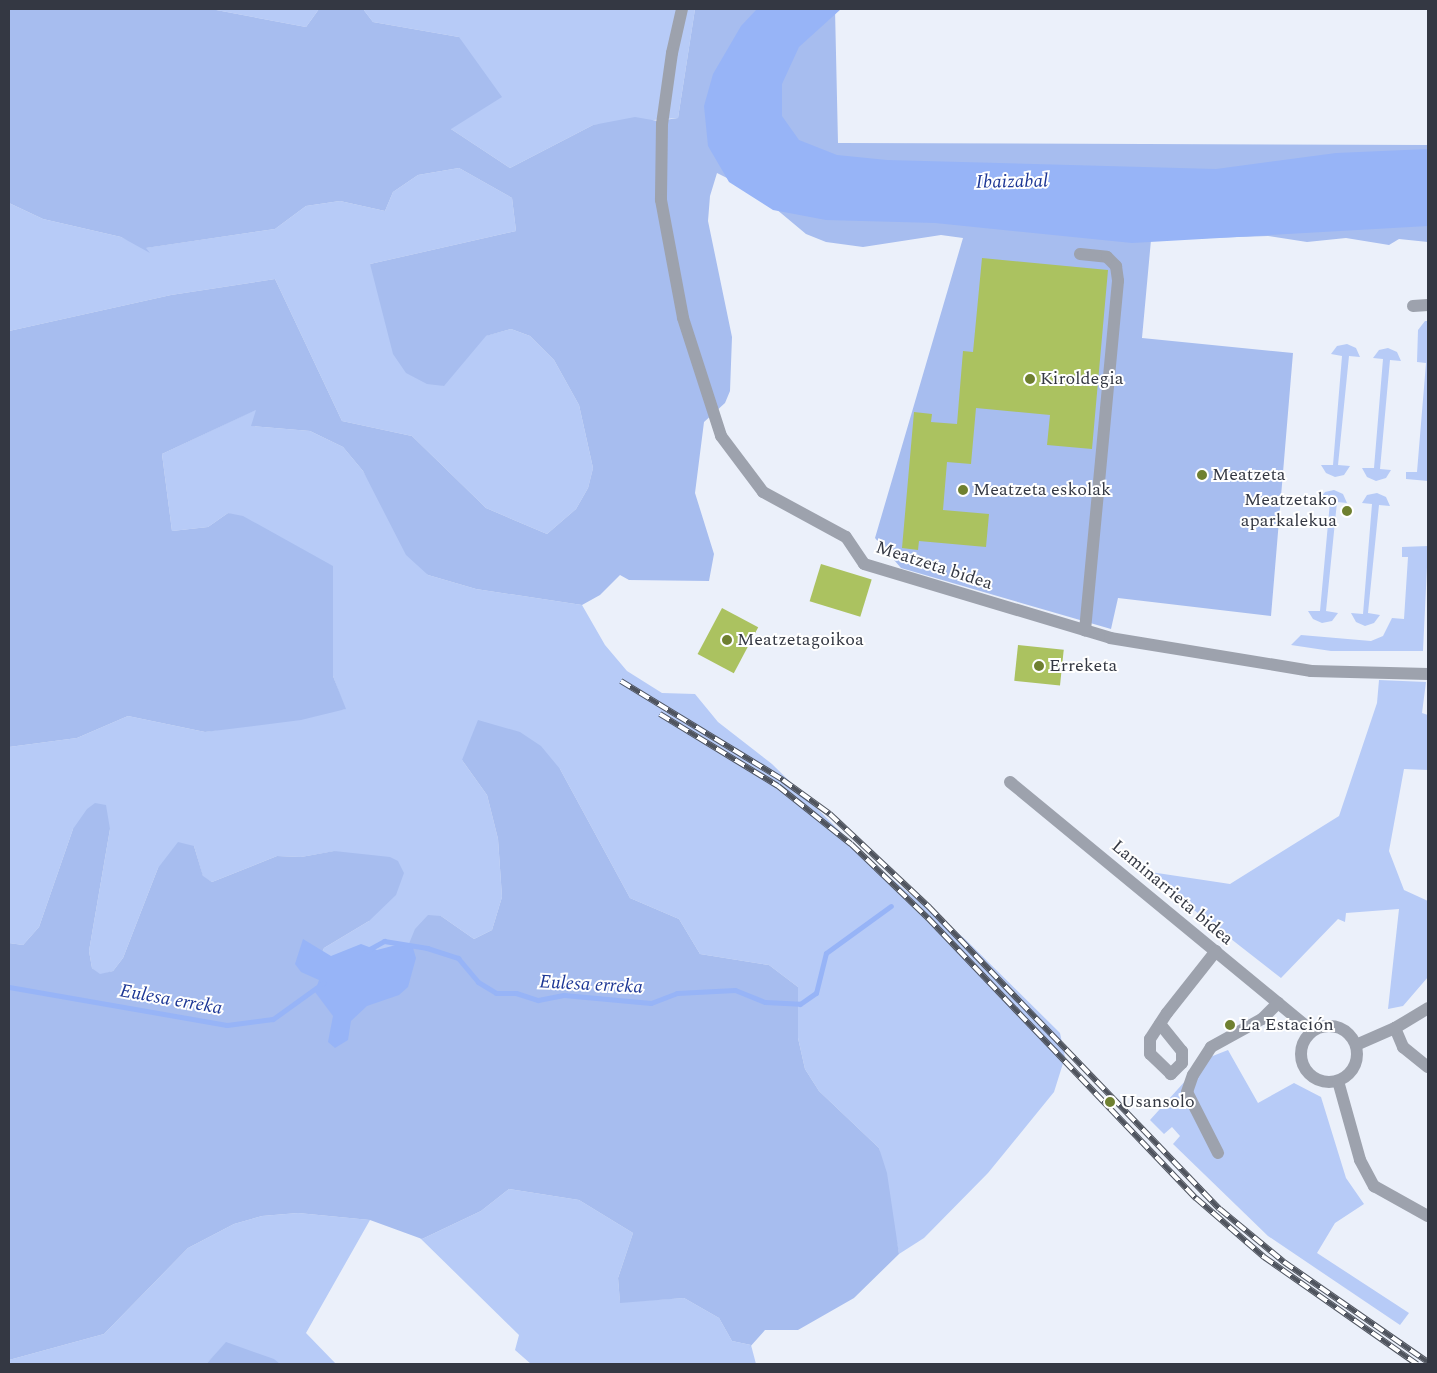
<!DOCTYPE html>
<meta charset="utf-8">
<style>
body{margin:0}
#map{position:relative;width:1437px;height:1373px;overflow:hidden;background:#ebf0fa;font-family:Spectral,serif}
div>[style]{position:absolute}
.green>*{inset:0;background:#b7cbf7}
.forest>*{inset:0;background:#a7bdef}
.water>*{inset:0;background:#97b4f7}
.stream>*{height:5px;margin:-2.5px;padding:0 2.5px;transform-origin:2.5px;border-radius:2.5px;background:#97b4f7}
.building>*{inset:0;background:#abc260;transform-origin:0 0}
.minor>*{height:12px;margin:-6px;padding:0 6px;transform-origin:6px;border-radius:6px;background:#9da2ad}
.minor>.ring{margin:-6px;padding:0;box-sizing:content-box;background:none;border:12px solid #9da2ad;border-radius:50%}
.rail>*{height:5.5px;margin-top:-2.75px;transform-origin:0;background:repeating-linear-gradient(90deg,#fff 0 11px,#4f545e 0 22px);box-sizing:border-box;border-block:1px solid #4f545e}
.dots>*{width:14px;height:14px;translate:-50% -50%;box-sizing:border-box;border:2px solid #fff;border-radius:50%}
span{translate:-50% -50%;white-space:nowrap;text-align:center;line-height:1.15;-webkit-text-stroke:4px #fff;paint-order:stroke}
.poi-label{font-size:18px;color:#343843}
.left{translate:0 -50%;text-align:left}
.right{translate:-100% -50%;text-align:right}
.street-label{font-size:18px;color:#343843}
.water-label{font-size:19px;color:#1d3795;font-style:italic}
.frame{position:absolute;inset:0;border:10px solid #343843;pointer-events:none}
</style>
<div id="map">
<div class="green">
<div style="clip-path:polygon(211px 9px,319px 9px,306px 27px)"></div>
<div style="clip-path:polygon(363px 9px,695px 9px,678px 118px,593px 125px,510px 168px,451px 129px,459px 37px,373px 22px)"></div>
<div style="clip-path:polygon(459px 168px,512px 198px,516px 231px,370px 264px,443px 386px,485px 336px,511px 329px,530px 336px,554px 360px,579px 405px,593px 468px,588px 488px,576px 509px,547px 534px,486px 508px,412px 436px,342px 421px,275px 279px,171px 295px,9px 331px,9px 203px,43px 219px,121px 237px,145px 248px,275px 229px,306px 206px,340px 201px,385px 211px,393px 192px,418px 175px)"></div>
<div style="clip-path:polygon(1425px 321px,1428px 321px,1428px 481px,1406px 479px,1406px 472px,1417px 472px,1426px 363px,1417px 362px,1418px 330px)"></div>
<div style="clip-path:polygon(1347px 344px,1356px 348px,1360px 357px,1349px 356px,1338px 465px,1350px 466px,1344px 475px,1335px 477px,1326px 473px,1321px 465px,1333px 465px,1342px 356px,1331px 354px,1337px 346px)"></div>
<div style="clip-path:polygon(1388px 348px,1397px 352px,1401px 361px,1390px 360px,1380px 469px,1391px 470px,1386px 478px,1376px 481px,1367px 477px,1362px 468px,1374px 468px,1383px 359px,1373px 358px,1379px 350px)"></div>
<div style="clip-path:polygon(257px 409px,252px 426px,310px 431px,343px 447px,363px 471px,428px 575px,476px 589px,582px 605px,605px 645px,627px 671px,662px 693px,695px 694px,718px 722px,772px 764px,870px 861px,965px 939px,1060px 1033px,1065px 1057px,1054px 1092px,988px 1173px,924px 1238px,899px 1254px,879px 1148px,819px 1091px,805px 1069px,798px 1038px,798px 987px,769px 965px,700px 954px,679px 919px,630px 898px,560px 769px,462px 760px,487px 795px,498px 839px,502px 897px,492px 930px,474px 939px,441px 916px,398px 973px,316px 966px,324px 948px,369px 921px,335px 851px,301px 857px,277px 856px,212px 882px,203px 877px,194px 846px,158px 868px,123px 958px,113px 971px,100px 975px,92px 968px,89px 951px,110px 829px,73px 829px,39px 927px,23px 945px,9px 943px,9px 747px,77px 738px,128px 716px,205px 732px,345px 709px,333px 676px,332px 566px,228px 513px,208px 527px,172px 531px,162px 454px)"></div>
<div style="clip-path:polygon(1334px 490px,1343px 494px,1347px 503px,1337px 502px,1326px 611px,1338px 613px,1332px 621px,1322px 623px,1313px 619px,1308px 611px,1320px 611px,1330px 502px,1319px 500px,1325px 492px)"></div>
<div style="clip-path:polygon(1377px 493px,1386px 497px,1390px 506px,1379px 505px,1368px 613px,1380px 615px,1374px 623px,1365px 626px,1356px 622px,1351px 613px,1363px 614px,1372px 504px,1362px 503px,1367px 495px)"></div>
<div style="clip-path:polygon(1428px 546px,1423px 651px,1331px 651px,1291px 645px,1301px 635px,1371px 641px,1383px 636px,1392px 618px,1404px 619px,1408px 557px,1402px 557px,1402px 547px)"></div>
<div style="clip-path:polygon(1379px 680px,1426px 682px,1422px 713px,1428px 715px,1428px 770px,1404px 769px,1389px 851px,1404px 890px,1428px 901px,1428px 977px,1403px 1006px,1388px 1009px,1399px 909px,1346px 913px,1345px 922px,1338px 919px,1281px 978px,1144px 871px,1230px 884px,1339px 816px,1377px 703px)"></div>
<div style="clip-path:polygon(1228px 1050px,1258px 1103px,1294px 1083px,1321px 1097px,1346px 1178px,1364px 1204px,1335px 1223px,1317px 1253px,1409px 1313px,1400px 1325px,1268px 1236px,1173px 1144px,1180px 1136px,1172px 1127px,1164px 1134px,1150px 1120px,1205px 1059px)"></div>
<div style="clip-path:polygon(509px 1189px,579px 1200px,633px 1233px,618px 1278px,620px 1302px,684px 1298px,719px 1318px,732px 1341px,751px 1345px,756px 1364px,531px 1364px,515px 1350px,519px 1335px,419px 1237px,422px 1239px,481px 1211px)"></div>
<div style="clip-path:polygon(298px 1213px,370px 1220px,306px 1333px,336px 1364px,280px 1364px,226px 1343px,206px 1364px,9px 1364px,9px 1360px,104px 1334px,188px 1248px,234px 1224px,262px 1216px)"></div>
</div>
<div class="forest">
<div style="clip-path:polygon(9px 9px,211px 9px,306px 27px,319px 9px,363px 9px,373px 22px,459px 37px,502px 97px,451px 129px,510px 168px,593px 125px,635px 117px,658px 121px,678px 118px,695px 9px,835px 9px,838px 143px,1428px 145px,1428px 242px,1399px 239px,1389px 245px,1346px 238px,1307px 242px,1268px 236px,1151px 240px,1142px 338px,1293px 353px,1271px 616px,1118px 598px,1111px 629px,901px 568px,875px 538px,963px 238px,941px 235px,863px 247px,826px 242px,806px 234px,757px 193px,717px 173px,710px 196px,708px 221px,732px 337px,730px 391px,725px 403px,704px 422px,695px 493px,714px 554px,709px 581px,629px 580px,620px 575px,600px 595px,582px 605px,476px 589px,428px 575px,406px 555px,363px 471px,343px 447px,310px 431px,251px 426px,256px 410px,162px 454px,172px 531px,208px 527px,228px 513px,243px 516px,333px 566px,333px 676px,346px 709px,301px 720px,205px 732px,128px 716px,77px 738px,9px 747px,9px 331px,171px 295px,275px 279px,342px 421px,412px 436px,486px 508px,547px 534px,576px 509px,588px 488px,593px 468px,579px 405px,554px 360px,530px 336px,511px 329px,486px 336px,444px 386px,427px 384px,406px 373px,393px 354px,370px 264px,516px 231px,512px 198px,459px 168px,418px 175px,393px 192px,385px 211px,340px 201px,306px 206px,275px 229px,146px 248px,150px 253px,121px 237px,43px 219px,9px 203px)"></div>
<div style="clip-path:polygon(478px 720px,520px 732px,541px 746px,560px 769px,630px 898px,679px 919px,700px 954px,769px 965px,798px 987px,798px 1038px,805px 1069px,819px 1091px,879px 1148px,887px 1173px,899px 1254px,854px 1298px,798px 1330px,765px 1330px,749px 1348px,751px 1345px,732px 1341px,719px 1318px,684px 1298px,620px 1303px,618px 1278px,633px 1233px,579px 1200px,509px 1189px,481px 1211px,422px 1239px,370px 1220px,298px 1213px,262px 1216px,234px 1224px,188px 1248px,104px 1334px,9px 1360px,9px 943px,23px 945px,39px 927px,73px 829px,87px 809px,95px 803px,106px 805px,110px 829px,89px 951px,92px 968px,100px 974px,113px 971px,123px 958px,158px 868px,178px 842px,194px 846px,203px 876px,212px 882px,277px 856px,301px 857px,334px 851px,390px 857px,398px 861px,404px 873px,396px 895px,369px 921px,324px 948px,316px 966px,397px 973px,415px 929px,428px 915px,441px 916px,474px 939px,492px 930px,502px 897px,498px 839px,487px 795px,462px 760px)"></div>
<div style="clip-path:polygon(226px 1342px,274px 1359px,280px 1364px,206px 1364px)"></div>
</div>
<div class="water">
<div style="clip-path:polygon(757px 9px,841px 9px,799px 47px,782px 84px,782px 116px,799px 140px,837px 155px,887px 160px,1216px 169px,1336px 153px,1428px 149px,1428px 226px,1132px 243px,935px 223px,826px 220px,773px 210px,729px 182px,708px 146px,704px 106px,713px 74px,741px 26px)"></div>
<div style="clip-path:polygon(303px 939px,331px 956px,361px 944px,377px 950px,396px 945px,413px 948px,416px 958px,408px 987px,399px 995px,367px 1006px,351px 1021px,348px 1040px,335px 1048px,328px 1042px,333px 1016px,315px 992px,319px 980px,301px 972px,295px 964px)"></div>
</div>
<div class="stream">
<div style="left:366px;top:951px;width:21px;rotate:-29deg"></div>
<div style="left:384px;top:941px;width:44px;rotate:9.2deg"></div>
<div style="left:427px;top:948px;width:33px;rotate:18deg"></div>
<div style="left:458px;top:958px;width:31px;rotate:50deg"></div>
<div style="left:478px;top:982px;width:21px;rotate:31deg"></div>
<div style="left:496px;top:993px;width:20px"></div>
<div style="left:516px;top:993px;width:23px;rotate:18deg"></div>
<div style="left:538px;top:1000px;width:26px;rotate:-11deg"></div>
<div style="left:564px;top:995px;width:87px;rotate:5.3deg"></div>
<div style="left:651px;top:1003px;width:28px;rotate:-21deg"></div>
<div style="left:677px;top:993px;width:58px;rotate:-3deg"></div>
<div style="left:735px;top:990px;width:32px;rotate:22deg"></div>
<div style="left:765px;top:1002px;width:35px;rotate:3deg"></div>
<div style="left:800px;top:1004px;width:19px;rotate:-35deg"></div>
<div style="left:816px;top:993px;width:41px;rotate:-76deg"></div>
<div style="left:826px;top:953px;width:80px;rotate:-35.9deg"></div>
<div style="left:9px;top:987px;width:221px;rotate:9.9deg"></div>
<div style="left:227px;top:1025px;width:46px;rotate:-7.4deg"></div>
<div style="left:273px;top:1019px;width:62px;rotate:-35.8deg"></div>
</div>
<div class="building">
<div style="clip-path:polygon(982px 258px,1108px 270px,1092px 449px,1047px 445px,1050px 415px,976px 408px,971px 464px,947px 462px,943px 510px,989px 514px,986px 547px,919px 541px,918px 550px,902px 548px,914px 412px,932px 414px,931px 422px,957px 424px,963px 351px,973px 352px)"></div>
<div style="left:821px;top:564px;width:53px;height:39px;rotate:17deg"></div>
<div style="left:722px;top:608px;width:41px;height:52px;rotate:28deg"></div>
<div style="left:1018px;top:645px;width:46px;height:36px;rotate:6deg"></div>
</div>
<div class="minor">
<div style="left:682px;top:9px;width:45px;rotate:102.8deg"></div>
<div style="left:672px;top:53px;width:72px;rotate:98deg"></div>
<div style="left:662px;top:124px;width:76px;rotate:90.8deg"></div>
<div style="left:661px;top:200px;width:120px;rotate:79.4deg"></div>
<div style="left:683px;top:318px;width:124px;rotate:72.1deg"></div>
<div style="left:721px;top:436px;width:70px;rotate:53.1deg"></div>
<div style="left:763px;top:492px;width:94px;rotate:28.5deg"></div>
<div style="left:846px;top:537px;width:32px;rotate:56deg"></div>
<div style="left:864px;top:564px;width:257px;rotate:16.7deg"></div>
<div style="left:1110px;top:638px;width:204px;rotate:9.3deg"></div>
<div style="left:1311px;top:671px;width:117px;rotate:1.5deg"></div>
<div style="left:1080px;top:254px;width:27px;rotate:6deg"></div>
<div style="left:1107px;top:257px;width:13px;rotate:45deg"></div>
<div style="left:1116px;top:266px;width:15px;rotate:82deg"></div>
<div style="left:1118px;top:281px;width:351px;rotate:95.4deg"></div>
<div style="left:1413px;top:306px;width:15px;rotate:-4deg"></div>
<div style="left:1010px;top:782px;width:391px;rotate:39.5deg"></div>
<div style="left:1160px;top:1024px;width:35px;rotate:51deg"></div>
<div style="left:1182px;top:1051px;width:12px;rotate:90deg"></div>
<div style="left:1182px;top:1063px;width:16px;rotate:135deg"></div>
<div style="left:1171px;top:1074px;width:29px;rotate:-136deg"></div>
<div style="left:1150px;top:1054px;width:15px;rotate:-90deg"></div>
<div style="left:1150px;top:1039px;width:31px;rotate:-57deg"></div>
<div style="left:1167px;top:1013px;width:79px;rotate:-51.7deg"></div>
<div class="ring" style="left:1301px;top:1026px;width:44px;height:44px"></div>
<div style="left:1395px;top:1028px;width:21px;rotate:67deg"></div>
<div style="left:1403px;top:1047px;width:32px;rotate:39deg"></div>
<div style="left:1356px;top:1045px;width:43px;rotate:-23.6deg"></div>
<div style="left:1395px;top:1028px;width:39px;rotate:-31deg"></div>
<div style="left:1338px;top:1081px;width:82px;rotate:74.4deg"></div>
<div style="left:1360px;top:1160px;width:30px;rotate:62deg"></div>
<div style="left:1374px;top:1186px;width:62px;rotate:29.1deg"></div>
<div style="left:1218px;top:1153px;width:68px;rotate:-116.9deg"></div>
<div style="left:1187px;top:1092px;width:18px;rotate:-71deg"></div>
<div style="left:1193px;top:1075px;width:33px;rotate:-57deg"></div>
<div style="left:1211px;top:1047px;width:58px;rotate:-28.8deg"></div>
<div style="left:1262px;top:1019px;width:23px;rotate:-45deg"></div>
</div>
<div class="rail">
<div style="left:621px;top:681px;width:190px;rotate:31.4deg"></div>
<div style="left:783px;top:780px;width:58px;rotate:35.9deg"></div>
<div style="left:830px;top:814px;width:136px;rotate:43.2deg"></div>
<div style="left:929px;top:907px;width:419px;rotate:46.1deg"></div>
<div style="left:1220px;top:1209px;width:83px;rotate:39.6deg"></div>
<div style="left:1284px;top:1262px;width:175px;rotate:34.8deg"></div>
<div style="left:660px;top:714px;width:138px;rotate:31.4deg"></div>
<div style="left:778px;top:786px;width:93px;rotate:38.5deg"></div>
<div style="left:851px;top:844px;width:107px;rotate:43.9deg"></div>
<div style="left:928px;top:918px;width:388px;rotate:46.3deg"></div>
<div style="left:1196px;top:1198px;width:90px;rotate:40.9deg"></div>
<div style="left:1264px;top:1257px;width:187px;rotate:35deg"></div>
</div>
<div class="dots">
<div style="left:1030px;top:379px;background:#6f8030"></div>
<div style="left:1202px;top:475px;background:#6f8030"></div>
<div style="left:963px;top:490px;background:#6f8030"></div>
<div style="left:1347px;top:511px;background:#6f8030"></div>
<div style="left:727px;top:640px;background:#6f8030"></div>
<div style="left:1039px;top:666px;background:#6f8030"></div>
<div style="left:1230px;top:1025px;background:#6f8030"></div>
<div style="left:1110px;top:1102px;background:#6f8030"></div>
</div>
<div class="poi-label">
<span class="left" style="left:1040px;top:379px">Kiroldegia</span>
<span class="left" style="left:1212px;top:475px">Meatzeta</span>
<span class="left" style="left:973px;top:490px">Meatzeta eskolak</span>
<span class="right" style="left:1337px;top:511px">Meatzetako<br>aparkalekua</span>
<span class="left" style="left:737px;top:640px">Meatzetagoikoa</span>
<span class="left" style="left:1049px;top:666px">Erreketa</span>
<span class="left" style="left:1240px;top:1025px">La Estación</span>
<span class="left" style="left:1121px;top:1102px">Usansolo</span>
</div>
<div class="street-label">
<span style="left:934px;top:566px;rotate:18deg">Meatzeta bidea</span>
<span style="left:1172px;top:893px;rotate:40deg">Laminarrieta bidea</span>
</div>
<div class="water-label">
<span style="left:1012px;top:182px;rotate:-1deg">Ibaizabal</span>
<span style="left:591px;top:985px;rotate:3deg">Eulesa erreka</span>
<span style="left:171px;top:1000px;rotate:10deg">Eulesa erreka</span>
</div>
<div class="frame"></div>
</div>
